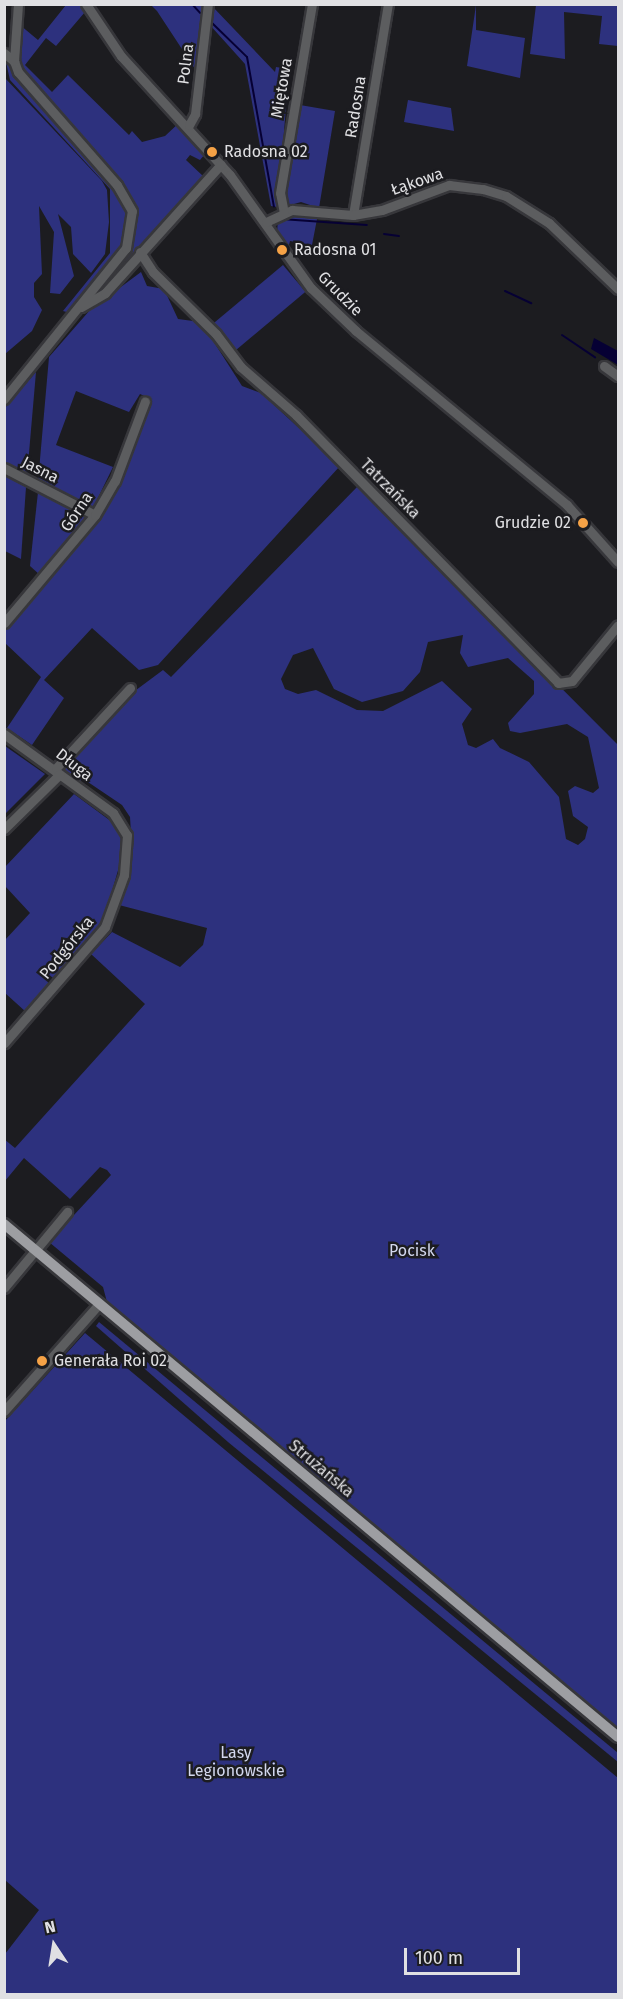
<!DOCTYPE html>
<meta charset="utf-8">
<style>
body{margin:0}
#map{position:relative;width:623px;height:1999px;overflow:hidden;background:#1c1c20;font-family:"Fira Sans",sans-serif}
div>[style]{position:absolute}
.green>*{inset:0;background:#2d317e;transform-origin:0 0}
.water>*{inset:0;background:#060034}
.stream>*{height:2px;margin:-1px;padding:0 1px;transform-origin:1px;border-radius:1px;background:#060034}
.roads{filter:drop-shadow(2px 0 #37373b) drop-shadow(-2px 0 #37373b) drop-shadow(0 2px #37373b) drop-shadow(0 -2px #37373b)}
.minor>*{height:9px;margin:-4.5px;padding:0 4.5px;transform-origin:4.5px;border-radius:4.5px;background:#5c5d5f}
.major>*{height:10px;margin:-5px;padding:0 5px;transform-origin:5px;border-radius:5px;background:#9d9ea2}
.dots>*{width:16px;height:16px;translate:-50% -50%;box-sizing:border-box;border:3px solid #1c1c20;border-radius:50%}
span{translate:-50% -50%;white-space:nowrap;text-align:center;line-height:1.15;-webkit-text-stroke:5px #1c1c20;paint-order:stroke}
.street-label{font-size:16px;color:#e0e0e3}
.poi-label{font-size:16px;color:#e0e0e3}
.left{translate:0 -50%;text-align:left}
.right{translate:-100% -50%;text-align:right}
.park-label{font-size:16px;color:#d3d8ef}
.frame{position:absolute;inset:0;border:6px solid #e0e0e3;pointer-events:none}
.north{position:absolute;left:24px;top:1915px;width:60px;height:60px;-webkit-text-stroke:4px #1c1c20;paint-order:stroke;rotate:348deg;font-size:16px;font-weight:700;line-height:24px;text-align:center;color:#e0e0e3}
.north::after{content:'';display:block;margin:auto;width:21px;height:27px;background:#e0e0e3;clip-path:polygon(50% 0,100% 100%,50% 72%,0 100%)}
.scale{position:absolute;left:404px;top:1948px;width:116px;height:27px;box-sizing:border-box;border:3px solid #e0e0e3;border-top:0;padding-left:8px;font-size:18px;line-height:21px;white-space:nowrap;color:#e0e0e3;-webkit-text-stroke:4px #1c1c20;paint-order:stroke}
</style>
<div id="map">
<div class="green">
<div style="clip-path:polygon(66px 5px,80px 5px,85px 12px,56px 46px,46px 38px,25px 65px,52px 92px,68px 75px,129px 135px,132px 131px,142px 142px,165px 136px,180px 122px,205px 154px,200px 160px,190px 155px,186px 160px,204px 177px,92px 297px,132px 245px,135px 207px,30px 85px,18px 60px,20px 25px,38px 40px)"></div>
<div style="clip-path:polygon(151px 5px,205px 5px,197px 72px,157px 11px)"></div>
<div style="clip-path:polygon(476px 5px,476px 30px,525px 38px,520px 78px,467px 66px)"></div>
<div style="clip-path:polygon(536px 5px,618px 5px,618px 46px,599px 44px,602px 16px,564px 12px,565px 59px,530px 54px)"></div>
<div style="clip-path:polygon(212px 6px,275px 72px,276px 67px,289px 69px,278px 207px,271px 206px,245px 64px,209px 24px)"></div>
<div style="clip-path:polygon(5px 58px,126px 206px,125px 238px,120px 250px,70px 313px,63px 311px,110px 253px,110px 189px,10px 80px)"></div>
<div style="clip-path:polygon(5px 78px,102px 181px,107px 190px,109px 222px,105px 254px,91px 273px,73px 254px,71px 227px,58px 214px,74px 276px,60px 294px,50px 293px,54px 232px,39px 206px,42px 274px,34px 283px,34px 297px,42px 310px,32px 331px,5px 354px)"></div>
<div style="clip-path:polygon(408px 100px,451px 108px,454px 131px,404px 122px)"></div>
<div style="clip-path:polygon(300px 105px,335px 111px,319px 208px,301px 202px,287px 206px,283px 193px)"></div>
<div style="clip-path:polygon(293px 213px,318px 214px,312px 245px,290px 241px,288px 249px,277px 233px,278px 220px)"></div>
<div style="left:283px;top:265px;width:35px;height:93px;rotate:50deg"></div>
<div style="clip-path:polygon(141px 272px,147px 286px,164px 289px,178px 319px,193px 321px,210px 336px,242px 386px,261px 393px,340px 466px,158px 665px,139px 670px,92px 628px,44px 680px,64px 698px,32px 745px,7px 728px,41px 677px,5px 643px,4px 629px,93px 527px,124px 474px,151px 399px,140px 394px,129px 412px,76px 391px,56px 445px,113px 467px,93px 508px,38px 482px,49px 357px,90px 310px)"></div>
<div style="clip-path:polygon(36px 372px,27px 476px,5px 465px,4px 409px)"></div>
<div style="clip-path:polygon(5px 476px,26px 487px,21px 559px,5px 551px)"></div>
<div style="clip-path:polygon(evenodd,359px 485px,618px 745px,618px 1731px,107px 1302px,103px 1287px,49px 1242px,111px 1175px,107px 1170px,100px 1167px,70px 1199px,24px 1158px,5px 1181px,4px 1139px,15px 1148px,145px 1004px,91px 954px,112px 932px,180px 967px,203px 945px,207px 928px,119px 905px,132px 850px,130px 817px,122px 805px,82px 778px,79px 783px,65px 771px,65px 764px,128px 696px,163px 670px,171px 677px,359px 485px,463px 635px,460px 653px,468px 667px,508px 658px,534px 681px,534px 694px,508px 723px,510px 731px,520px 733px,567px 724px,588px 737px,599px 788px,593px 793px,575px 786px,568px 791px,573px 816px,588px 827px,585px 839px,578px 845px,566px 839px,559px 797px,529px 762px,500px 748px,493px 739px,476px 748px,468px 745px,462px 724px,472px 709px,442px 681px,383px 711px,357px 710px,316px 690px,298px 694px,285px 689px,281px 679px,293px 655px,313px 648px,334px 689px,362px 702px,403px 691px,420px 672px,428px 642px,463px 635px)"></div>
<div style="clip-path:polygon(38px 492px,89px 516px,40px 575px,30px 566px)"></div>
<div style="clip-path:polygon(5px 746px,45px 774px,5px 814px)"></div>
<div style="clip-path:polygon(74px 794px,123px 830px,123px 853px,102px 926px,26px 1012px,5px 993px,5px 940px,30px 913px,5px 886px,5px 867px)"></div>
<div style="clip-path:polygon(99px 1322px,618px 1753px,618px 1762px,228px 1442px,96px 1326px)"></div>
<div style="clip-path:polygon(85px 1333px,618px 1778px,618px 1994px,5px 1994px,5px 1954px,39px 1910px,5px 1880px,5px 1421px)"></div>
</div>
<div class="water">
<div style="clip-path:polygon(594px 338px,618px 351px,618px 365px,591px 349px)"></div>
</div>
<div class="stream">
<div style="left:192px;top:4px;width:12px;rotate:48deg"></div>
<div style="left:211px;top:22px;width:50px;rotate:44.2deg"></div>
<div style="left:247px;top:57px;width:152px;rotate:79.8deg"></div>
<div style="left:281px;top:219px;width:86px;rotate:4deg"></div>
<div style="left:384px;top:234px;width:15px;rotate:8deg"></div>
<div style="left:505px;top:291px;width:29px;rotate:25deg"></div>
<div style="left:562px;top:335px;width:40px;rotate:34deg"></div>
</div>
<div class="roads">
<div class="minor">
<div style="left:86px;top:4px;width:63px;rotate:56.1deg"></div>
<div style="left:121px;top:56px;width:161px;rotate:47.5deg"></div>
<div style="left:230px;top:175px;width:139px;rotate:54.4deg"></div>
<div style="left:311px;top:288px;width:62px;rotate:43.7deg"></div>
<div style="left:356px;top:331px;width:273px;rotate:39.5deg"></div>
<div style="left:567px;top:505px;width:76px;rotate:48.2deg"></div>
<div style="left:4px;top:53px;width:13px;rotate:39deg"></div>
<div style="left:189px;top:125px;width:13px;rotate:-61deg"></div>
<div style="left:195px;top:114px;width:111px;rotate:-83.3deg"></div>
<div style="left:284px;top:213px;width:20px;rotate:-101deg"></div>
<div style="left:280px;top:193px;width:192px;rotate:-80.4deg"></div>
<div style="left:353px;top:215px;width:214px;rotate:-80.6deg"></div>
<div style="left:266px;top:222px;width:29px;rotate:-25deg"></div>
<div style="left:292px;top:210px;width:61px;rotate:4.7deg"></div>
<div style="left:353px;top:215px;width:29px;rotate:-10deg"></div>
<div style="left:382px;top:210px;width:72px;rotate:-20.5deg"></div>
<div style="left:449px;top:185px;width:34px;rotate:7deg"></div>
<div style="left:483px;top:189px;width:24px;rotate:17deg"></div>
<div style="left:506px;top:196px;width:51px;rotate:32.1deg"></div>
<div style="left:549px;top:223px;width:95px;rotate:43.7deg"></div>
<div style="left:140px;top:252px;width:24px;rotate:57deg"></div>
<div style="left:153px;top:272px;width:88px;rotate:44.5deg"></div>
<div style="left:216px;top:334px;width:41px;rotate:52.9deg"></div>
<div style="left:241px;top:367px;width:73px;rotate:41.1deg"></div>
<div style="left:296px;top:415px;width:375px;rotate:45.6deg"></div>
<div style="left:558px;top:683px;width:14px;rotate:-8deg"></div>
<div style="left:572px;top:681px;width:72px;rotate:-50.6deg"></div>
<div style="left:81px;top:307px;width:28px;rotate:-30deg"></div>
<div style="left:105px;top:293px;width:173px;rotate:-48deg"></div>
<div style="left:604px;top:366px;width:17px;rotate:36deg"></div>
<div style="left:4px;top:399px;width:194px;rotate:-51.1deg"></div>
<div style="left:126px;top:248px;width:37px;rotate:-81deg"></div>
<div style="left:132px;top:211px;width:30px;rotate:-120deg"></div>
<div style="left:117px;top:185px;width:150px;rotate:-131.2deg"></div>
<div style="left:18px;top:72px;width:12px;rotate:-110deg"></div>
<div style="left:14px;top:61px;width:57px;rotate:-86deg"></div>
<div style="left:4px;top:468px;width:102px;rotate:27.3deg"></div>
<div style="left:4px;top:623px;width:141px;rotate:-49.9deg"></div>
<div style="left:95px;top:515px;width:39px;rotate:-60deg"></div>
<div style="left:115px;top:481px;width:85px;rotate:-69.4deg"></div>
<div style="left:4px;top:734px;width:135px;rotate:35.9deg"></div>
<div style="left:113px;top:813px;width:26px;rotate:58deg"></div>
<div style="left:127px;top:835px;width:40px;rotate:94.3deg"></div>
<div style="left:124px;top:875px;width:55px;rotate:110.1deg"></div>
<div style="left:105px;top:927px;width:154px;rotate:131deg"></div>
<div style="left:56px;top:768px;width:109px;rotate:-47.2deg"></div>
<div style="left:4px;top:829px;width:78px;rotate:-44.5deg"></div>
<div style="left:4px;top:1288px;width:99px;rotate:-50.3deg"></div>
<div style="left:4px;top:1411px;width:144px;rotate:-48.4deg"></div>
</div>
<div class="major">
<div style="left:4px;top:1224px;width:800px;rotate:39.88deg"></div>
</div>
</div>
<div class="dots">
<div style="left:212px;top:152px;background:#f5a246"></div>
<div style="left:282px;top:250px;background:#f5a246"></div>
<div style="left:583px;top:523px;background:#f5a246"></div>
<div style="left:42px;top:1361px;background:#f5a246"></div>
</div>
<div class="street-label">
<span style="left:186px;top:64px;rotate:-83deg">Polna</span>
<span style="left:282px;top:88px;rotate:-80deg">Miętowa</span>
<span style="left:356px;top:107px;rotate:-81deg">Radosna</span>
<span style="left:417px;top:182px;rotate:-19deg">Łąkowa</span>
<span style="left:340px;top:294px;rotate:45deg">Grudzie</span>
<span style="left:40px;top:470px;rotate:27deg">Jasna</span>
<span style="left:390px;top:489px;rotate:45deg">Tatrzańska</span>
<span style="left:77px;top:512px;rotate:-56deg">Górna</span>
<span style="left:74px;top:765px;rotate:38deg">Długa</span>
<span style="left:67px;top:948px;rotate:-51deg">Podgórska</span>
<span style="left:321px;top:1469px;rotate:40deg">Strużańska</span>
</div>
<div class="poi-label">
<span class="left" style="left:224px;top:152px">Radosna 02</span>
<span class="left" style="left:294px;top:250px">Radosna 01</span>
<span class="right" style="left:571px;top:523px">Grudzie 02</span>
<span class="left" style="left:54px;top:1361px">Generała Roi 02</span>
</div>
<div class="park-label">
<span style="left:412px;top:1251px">Pocisk</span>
<span style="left:236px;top:1762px">Lasy<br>Legionowskie</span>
</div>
<div class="frame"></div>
<div class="north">N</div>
<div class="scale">100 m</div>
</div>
